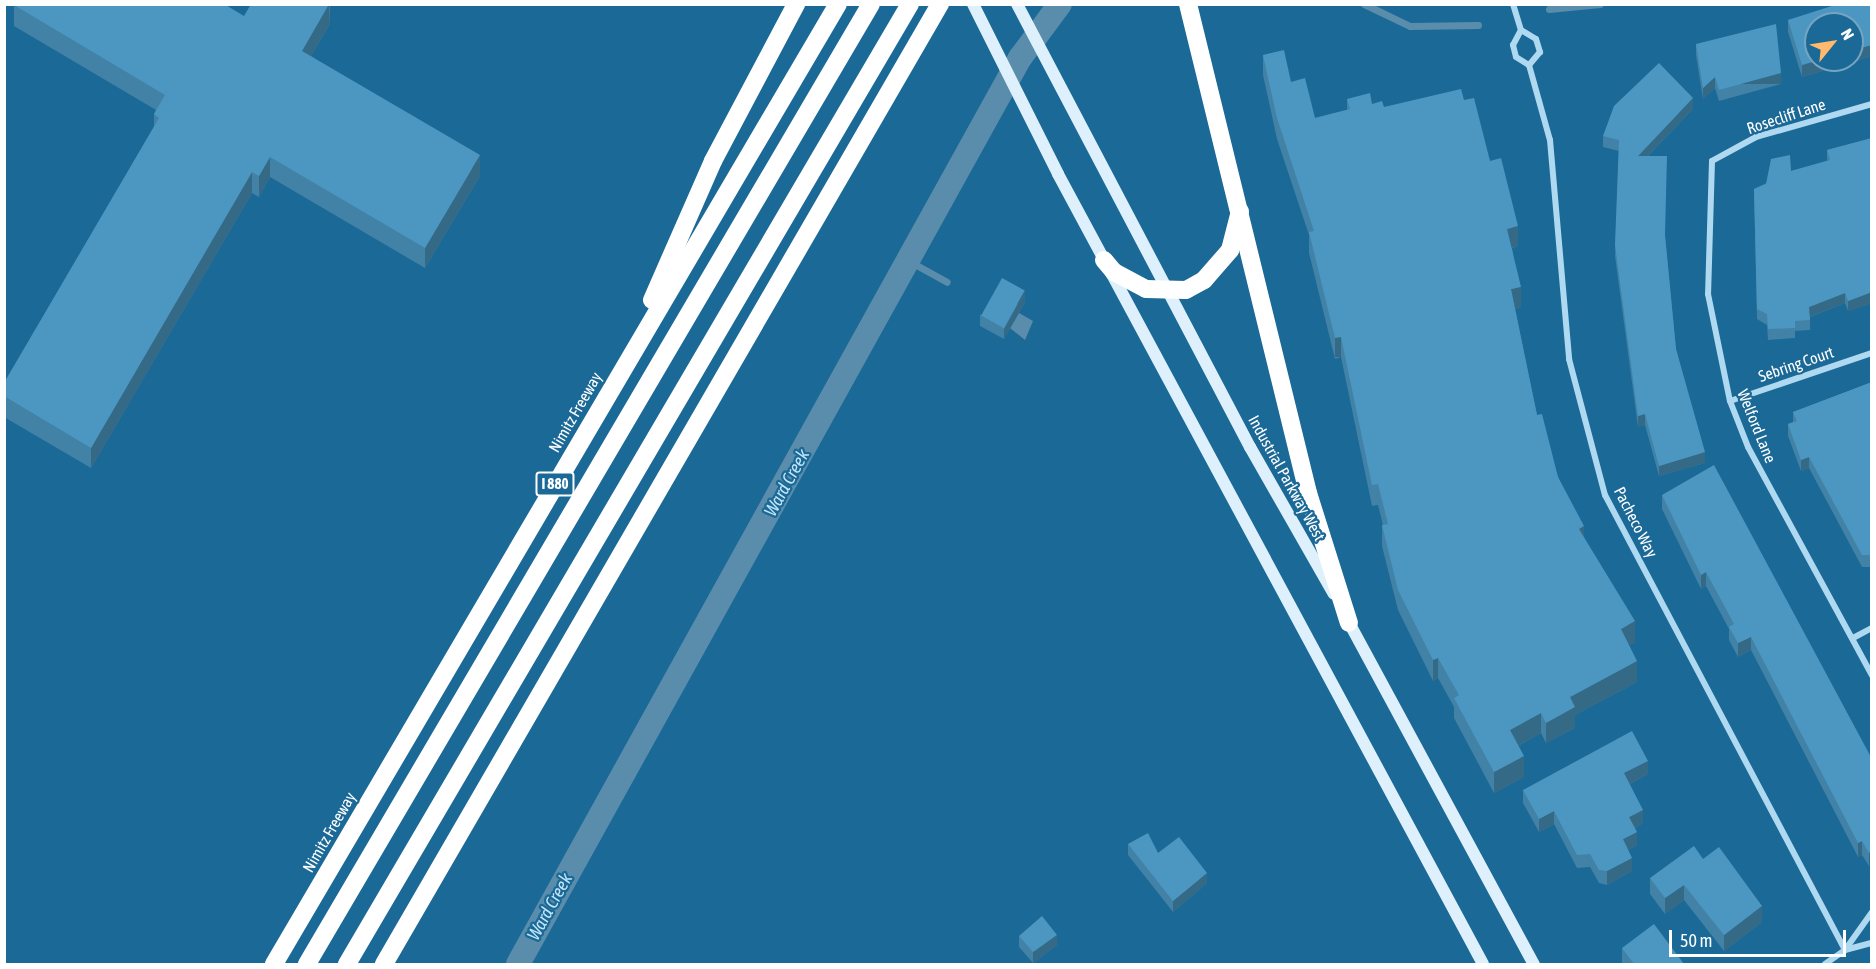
<!DOCTYPE html>
<style>
body{margin:0}
#map{position:relative;width:1876px;height:969px;overflow:hidden;background:#1b6997;font-family:"Asap Condensed",sans-serif}
div>[style]{position:absolute}
.water>*{inset:0;background:#5a8dac}
.stream>*{height:7px;margin:-3.5px;padding:0 3.5px;transform-origin:3.5px;border-radius:3.5px;background:#5a8dac}
.canal>*{height:24px;margin:-12px;padding:0 12px;transform-origin:12px;border-radius:12px;background:#5a8dac}
.street>*{height:6px;margin:-3px;padding:0 3px;transform-origin:3px;border-radius:3px;background:#afd9f0}
.secondary>*{height:12px;margin:-6px;padding:0 6px;transform-origin:6px;border-radius:6px;background:#ddf0fb}
.highway>*{height:18px;margin:-9px;padding:0 9px;transform-origin:9px;border-radius:9px;background:#fff}
.wall>*{inset:0;background:#4182a6}
.shaded-wall>*{inset:0;background:#356a87;transform-origin:0 0}
.building>*{inset:0;background:#4c97c1;transform-origin:0 0}
span{translate:-50% -50%;white-space:nowrap;text-align:center;line-height:1.15;-webkit-text-stroke:4.5px #1b6997;paint-order:stroke}
.shield-label span{padding:2px 4px;background:#1b6997;border:2px solid;border-radius:4px;-webkit-text-stroke-width:0}
.shield-label{font-size:15px;color:#fff;font-weight:700}
.street-label{font-size:16px;color:#fff}
.water-label{font-size:18px;color:#c2e5f8;font-style:italic}
.frame{position:absolute;inset:0;border:6px solid #fff;pointer-events:none}
.north{position:absolute;left:1804px;top:12px;width:60px;height:60px;box-sizing:border-box;background:#1b6997;border:2px solid #76a5c1;border-radius:50%;rotate:60deg;font-size:16px;font-weight:700;line-height:24px;text-align:center;color:#fff}
.north::after{content:'';display:block;margin:auto;width:21px;height:27px;background:#ffba6e;clip-path:polygon(50% 0,100% 100%,50% 72%,0 100%)}
.scale{position:absolute;left:1669px;top:930px;width:177px;height:27px;box-sizing:border-box;border:3px solid #fff;border-top:0;padding-left:8px;font-size:18px;line-height:21px;white-space:nowrap;color:#fff;-webkit-text-stroke:4px #1b6997;paint-order:stroke}
</style>
<div id="map">
<div class="water">
<div style="clip-path:polygon(1019px 313px,1033px 321px,1025px 340px,1010px 328px)"></div>
</div>
<div class="stream">
<div style="left:1364px;top:4px;width:51px;rotate:25.6deg"></div>
<div style="left:1410px;top:26px;width:68px;rotate:-0.8deg"></div>
<div style="left:1549px;top:9px;width:51px;rotate:-5.6deg"></div>
<div style="left:909px;top:261px;width:43px;rotate:28.9deg"></div>
</div>
<div class="canal">
<div style="left:518px;top:964px;width:1036px;rotate:-61.01deg"></div>
<div style="left:1020px;top:58px;width:67px;rotate:-53.5deg"></div>
</div>
<div class="street">
<div style="left:1513px;top:4px;width:27px;rotate:73deg"></div>
<div style="left:1521px;top:30px;width:17px;rotate:31deg"></div>
<div style="left:1536px;top:39px;width:14px;rotate:73deg"></div>
<div style="left:1540px;top:52px;width:17px;rotate:130deg"></div>
<div style="left:1521px;top:30px;width:17px;rotate:118deg"></div>
<div style="left:1513px;top:45px;width:12px;rotate:76deg"></div>
<div style="left:1516px;top:57px;width:15px;rotate:32deg"></div>
<div style="left:1529px;top:65px;width:78px;rotate:74.4deg"></div>
<div style="left:1550px;top:140px;width:220px;rotate:85deg"></div>
<div style="left:1569px;top:359px;width:141px;rotate:75.2deg"></div>
<div style="left:1605px;top:495px;width:514px;rotate:62.19deg"></div>
<div style="left:1872px;top:104px;width:121px;rotate:164.1deg"></div>
<div style="left:1756px;top:137px;width:50px;rotate:151.4deg"></div>
<div style="left:1712px;top:161px;width:133px;rotate:91.7deg"></div>
<div style="left:1708px;top:294px;width:109px;rotate:78.4deg"></div>
<div style="left:1730px;top:401px;width:49px;rotate:68.6deg"></div>
<div style="left:1748px;top:447px;width:260px;rotate:61.5deg"></div>
<div style="left:1730px;top:401px;width:150px;rotate:-18.7deg"></div>
<div style="left:1853px;top:638px;width:21px;rotate:-28deg"></div>
<div style="left:1845px;top:950px;width:47px;rotate:-54.6deg"></div>
<div style="left:1825px;top:964px;width:24px;rotate:-35deg"></div>
<div style="left:1845px;top:950px;width:28px;rotate:-15deg"></div>
</div>
<div class="secondary">
<div style="left:973px;top:4px;width:190px;rotate:63.4deg"></div>
<div style="left:1058px;top:174px;width:897px;rotate:61.72deg"></div>
<div style="left:1017px;top:4px;width:501px;rotate:62.26deg"></div>
<div style="left:1250px;top:447px;width:169px;rotate:60.3deg"></div>
<div style="left:1346px;top:617px;width:395px;rotate:61.6deg"></div>
</div>
<div class="highway">
<div style="left:1188px;top:4px;width:504px;rotate:76.21deg"></div>
<div style="left:1308px;top:493px;width:136px;rotate:72.5deg"></div>
<div style="left:1104px;top:260px;width:16px;rotate:50deg"></div>
<div style="left:1114px;top:272px;width:36px;rotate:28deg"></div>
<div style="left:1146px;top:289px;width:40px;rotate:1.4deg"></div>
<div style="left:1186px;top:290px;width:21px;rotate:-29deg"></div>
<div style="left:1204px;top:280px;width:40px;rotate:-49deg"></div>
<div style="left:1230px;top:250px;width:40px;rotate:-75.6deg"></div>
<div style="left:652px;top:300px;width:152px;rotate:-66.3deg"></div>
<div style="left:713px;top:161px;width:178px;rotate:-62.1deg"></div>
<div style="left:274px;top:964px;width:1113px;rotate:-59.57deg"></div>
<div style="left:307px;top:964px;width:1113px;rotate:-59.57deg"></div>
<div style="left:347px;top:964px;width:1113px;rotate:-59.61deg"></div>
<div style="left:384px;top:964px;width:1109px;rotate:-59.92deg"></div>
</div>
<div class="wall">
<div style="clip-path:polygon(330px 4px,330px 24px,311px 56px,480px 176px,425px 268px,270px 177px,259px 197px,252px 193px,91px 468px,4px 417px,4px 383px,154px 127px,154px 114px,156px 110px,14px 26px,14px 5px,244px 16px)"></div>
<div style="clip-path:polygon(1872px 4px,1872px 56px,1802px 77px,1788px 32px,1788px 20px)"></div>
<div style="clip-path:polygon(1696px 44px,1781px 84px,1719px 101px,1715px 88px,1703px 99px,1696px 55px)"></div>
<div style="clip-path:polygon(1263px 55px,1291px 82px,1315px 118px,1347px 110px,1347px 99px,1372px 104px,1384px 107px,1464px 100px,1490px 161px,1518px 246px,1512px 248px,1521px 307px,1515px 309px,1537px 415px,1558px 477px,1584px 538px,1635px 642px,1629px 645px,1637px 682px,1575px 715px,1575px 728px,1546px 743px,1541px 733px,1518px 746px,1524px 777px,1494px 793px,1454px 718px,1454px 707px,1438px 678px,1433px 681px,1398px 610px,1382px 546px,1382px 525px,1383px 525px,1378px 505px,1372px 506px,1341px 357px,1335px 359px,1309px 253px,1309px 235px,1277px 139px,1263px 75px)"></div>
<div style="clip-path:polygon(1693px 109px,1648px 156px,1665px 237px,1676px 349px,1705px 463px,1659px 476px,1645px 425px,1638px 427px,1615px 256px,1619px 151px,1603px 147px,1603px 136px)"></div>
<div style="clip-path:polygon(1872px 138px,1872px 303px,1848px 311px,1845px 303px,1810px 317px,1810px 330px,1795px 331px,1795px 338px,1768px 340px,1767px 325px,1757px 319px,1754px 189px,1791px 171px,1827px 161px,1827px 150px)"></div>
<div style="clip-path:polygon(1025px 302px,1004px 339px,980px 326px,980px 315px)"></div>
<div style="clip-path:polygon(1872px 382px,1872px 567px,1862px 567px,1809px 468px,1801px 471px,1788px 436px,1788px 424px,1793px 422px,1793px 412px)"></div>
<div style="clip-path:polygon(1662px 495px,1872px 759px,1869px 866px,1862px 855px,1858px 857px,1751px 650px,1738px 657px,1729px 640px,1729px 629px,1706px 586px,1701px 589px,1662px 509px)"></div>
<div style="clip-path:polygon(1648px 774px,1630px 784px,1643px 823px,1635px 828px,1637px 845px,1628px 850px,1632px 871px,1607px 885px,1599px 883px,1590px 867px,1577px 868px,1554px 824px,1539px 832px,1523px 803px,1523px 790px)"></div>
<div style="clip-path:polygon(1128px 844px,1158px 853px,1207px 883px,1173px 912px,1128px 855px)"></div>
<div style="clip-path:polygon(1703px 859px,1762px 922px,1724px 951px,1684px 900px,1665px 914px,1650px 894px,1650px 878px)"></div>
<div style="clip-path:polygon(1019px 936px,1057px 945px,1033px 963px,1019px 947px)"></div>
<div style="clip-path:polygon(1622px 948px,1684px 964px,1622px 964px)"></div>
</div>
<div class="shaded-wall">
<div style="clip-path:polygon(329px 4px,330px 24px,302px 71px,302px 51px)"></div>
<div style="clip-path:polygon(1872px 45px,1872px 56px,1802px 77px,1802px 65px,1819px 60px,1852px 60px,1852px 50px)"></div>
<div style="left:1781px;top:73px;width:11px;height:64px;rotate:90deg"></div>
<div style="clip-path:polygon(1715px 77px,1715px 88px,1703px 99px,1703px 88px)"></div>
<div style="clip-path:polygon(1693px 98px,1693px 109px,1638px 166px,1638px 156px)"></div>
<div style="clip-path:polygon(480px 155px,480px 176px,425px 268px,425px 248px)"></div>
<div style="clip-path:polygon(270px 157px,270px 177px,259px 197px,259px 176px)"></div>
<div style="clip-path:polygon(252px 172px,252px 193px,91px 468px,91px 448px)"></div>
<div style="clip-path:polygon(1518px 226px,1518px 246px,1507px 249px,1507px 229px)"></div>
<div style="clip-path:polygon(1521px 287px,1521px 307px,1511px 310px,1511px 289px)"></div>
<div style="clip-path:polygon(1025px 291px,1025px 302px,1004px 339px,1004px 329px)"></div>
<div style="clip-path:polygon(1872px 292px,1872px 303px,1848px 311px,1848px 301px)"></div>
<div style="clip-path:polygon(1845px 293px,1845px 303px,1809px 317px,1809px 307px)"></div>
<div style="left:1341px;top:337px;width:20px;height:6px;rotate:90deg"></div>
<div style="clip-path:polygon(1645px 414px,1645px 425px,1638px 427px,1638px 416px)"></div>
<div style="clip-path:polygon(1705px 452px,1705px 463px,1659px 476px,1659px 466px)"></div>
<div style="clip-path:polygon(1809px 457px,1809px 468px,1801px 471px,1801px 460px)"></div>
<div style="clip-path:polygon(1584px 526px,1584px 547px,1579px 529px)"></div>
<div style="clip-path:polygon(1706px 572px,1706px 586px,1701px 589px,1701px 575px)"></div>
<div style="clip-path:polygon(1635px 621px,1635px 642px,1621px 650px,1621px 629px)"></div>
<div style="clip-path:polygon(1751px 637px,1751px 650px,1738px 657px,1738px 643px)"></div>
<div style="clip-path:polygon(1438px 658px,1438px 678px,1433px 681px,1433px 660px)"></div>
<div style="clip-path:polygon(1637px 661px,1637px 682px,1575px 715px,1575px 728px,1546px 743px,1546px 723px,1570px 697px)"></div>
<div style="clip-path:polygon(1541px 713px,1541px 733px,1510px 750px,1510px 730px)"></div>
<div style="clip-path:polygon(1524px 756px,1524px 777px,1494px 793px,1494px 772px)"></div>
<div style="clip-path:polygon(1648px 761px,1648px 774px,1624px 787px,1624px 773px)"></div>
<div style="clip-path:polygon(1643px 810px,1643px 823px,1629px 831px,1629px 817px)"></div>
<div style="clip-path:polygon(1554px 811px,1554px 824px,1539px 832px,1539px 819px)"></div>
<div style="clip-path:polygon(1637px 832px,1637px 845px,1623px 853px,1623px 839px)"></div>
<div style="clip-path:polygon(1862px 841px,1862px 855px,1858px 857px,1858px 843px)"></div>
<div style="clip-path:polygon(1872px 851px,1872px 864px,1869px 866px,1869px 853px)"></div>
<div style="clip-path:polygon(1632px 858px,1632px 871px,1607px 885px,1607px 871px)"></div>
<div style="clip-path:polygon(1207px 873px,1207px 883px,1173px 912px,1173px 901px)"></div>
<div style="clip-path:polygon(1684px 885px,1684px 900px,1665px 914px,1665px 898px)"></div>
<div style="clip-path:polygon(1762px 906px,1762px 922px,1724px 951px,1724px 935px)"></div>
<div style="clip-path:polygon(1057px 935px,1057px 945px,1033px 963px,1033px 952px)"></div>
</div>
<div class="building">
<div style="clip-path:polygon(14px 4px,224px 4px,244px 16px,251px 4px,329px 4px,302px 51px,480px 155px,425px 248px,270px 157px,259px 176px,252px 172px,91px 448px,4px 396px,4px 383px,159px 118px,154px 114px,165px 95px,14px 5px)"></div>
<div style="clip-path:polygon(1838px 4px,1872px 4px,1872px 45px,1852px 50px,1852px 24px,1816px 24px,1816px 60px,1819px 60px,1802px 65px,1788px 20px)"></div>
<div style="clip-path:polygon(1776px 24px,1781px 73px,1719px 90px,1715px 77px,1703px 88px,1696px 44px)"></div>
<div style="clip-path:polygon(1284px 50px,1291px 82px,1305px 78px,1315px 118px,1350px 109px,1347px 99px,1370px 93px,1372px 104px,1382px 101px,1384px 107px,1461px 89px,1464px 100px,1474px 98px,1490px 161px,1501px 158px,1518px 226px,1507px 229px,1521px 287px,1511px 289px,1537px 415px,1542px 414px,1558px 477px,1584px 526px,1579px 529px,1635px 621px,1621px 629px,1637px 661px,1570px 697px,1575px 707px,1546px 723px,1541px 713px,1510px 730px,1524px 756px,1494px 772px,1454px 698px,1459px 695px,1438px 658px,1433px 660px,1398px 590px,1382px 525px,1388px 524px,1378px 484px,1372px 485px,1341px 337px,1335px 338px,1309px 232px,1314px 231px,1277px 118px,1263px 55px)"></div>
<div style="clip-path:polygon(1659px 63px,1693px 98px,1638px 156px,1667px 156px,1665px 235px,1676px 349px,1705px 452px,1659px 466px,1645px 414px,1638px 416px,1615px 245px,1619px 140px,1603px 136px,1614px 106px)"></div>
<div style="clip-path:polygon(1872px 138px,1872px 292px,1848px 301px,1845px 293px,1809px 307px,1810px 320px,1795px 321px,1795px 328px,1768px 329px,1767px 314px,1757px 309px,1754px 189px,1766px 184px,1771px 159px,1790px 155px,1791px 171px,1830px 160px,1827px 150px)"></div>
<div style="left:1002px;top:278px;width:26px;height:43px;rotate:29deg"></div>
<div style="clip-path:polygon(1872px 382px,1872px 555px,1862px 555px,1809px 457px,1801px 460px,1788px 424px,1797px 421px,1793px 412px)"></div>
<div style="clip-path:polygon(1714px 465px,1872px 759px,1872px 851px,1869px 853px,1862px 841px,1858px 843px,1751px 637px,1738px 643px,1729px 627px,1734px 624px,1706px 572px,1701px 575px,1662px 495px)"></div>
<div style="clip-path:polygon(1632px 731px,1648px 761px,1624px 773px,1643px 810px,1629px 817px,1637px 832px,1623px 839px,1632px 858px,1607px 871px,1599px 870px,1590px 854px,1577px 855px,1554px 811px,1539px 819px,1523px 790px)"></div>
<div style="clip-path:polygon(1148px 833px,1158px 853px,1179px 837px,1207px 873px,1173px 901px,1128px 844px)"></div>
<div style="clip-path:polygon(1694px 846px,1703px 859px,1719px 847px,1762px 906px,1724px 935px,1684px 885px,1665px 898px,1650px 878px)"></div>
<div style="clip-path:polygon(1042px 916px,1057px 935px,1033px 952px,1019px 936px)"></div>
<div style="clip-path:polygon(1654px 924px,1684px 964px,1634px 964px,1622px 948px)"></div>
</div>
<div class="shield-label">
<span style="left:555px;top:484px">I 880</span>
</div>
<div class="street-label">
<span style="left:1786px;top:116px;rotate:-18deg">Rosecliff Lane</span>
<span style="left:1796px;top:364px;rotate:-19deg">Sebring Court</span>
<span style="left:575px;top:412px;rotate:-60deg">Nimitz Freeway</span>
<span style="left:1757px;top:426px;rotate:68deg">Welford Lane</span>
<span style="left:1287px;top:478px;rotate:61deg">Industrial Parkway West</span>
<span style="left:1636px;top:522px;rotate:63deg">Pacheco Way</span>
<span style="left:329px;top:832px;rotate:-60deg">Nimitz Freeway</span>
</div>
<div class="water-label">
<span style="left:787px;top:483px;rotate:-61deg">Ward Creek</span>
<span style="left:550px;top:907px;rotate:-61deg">Ward Creek</span>
</div>
<div class="frame"></div>
<div class="north">N</div>
<div class="scale">50 m</div>
</div>
